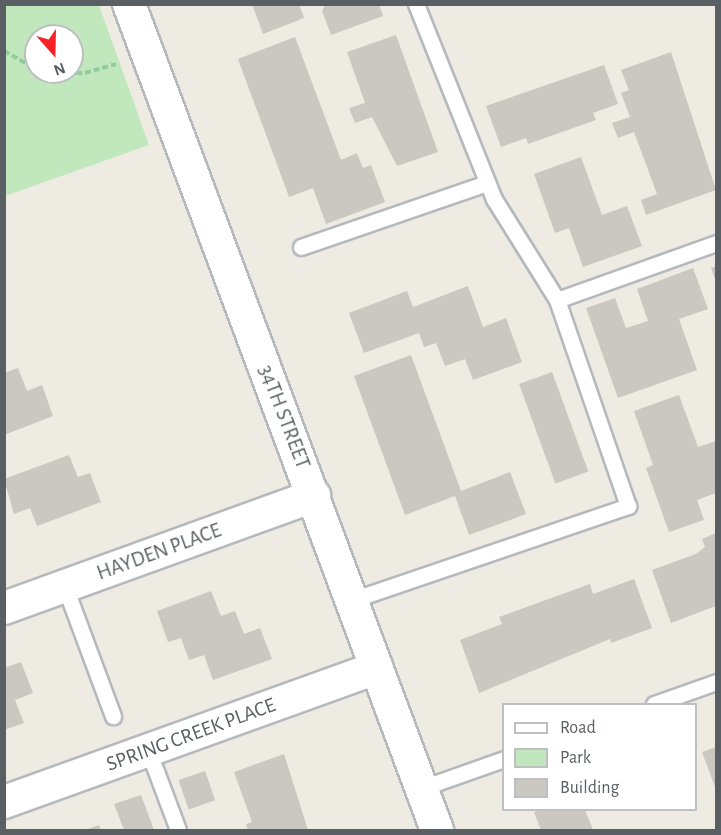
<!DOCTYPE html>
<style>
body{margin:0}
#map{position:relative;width:721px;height:835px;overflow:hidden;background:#eeebe2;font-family:"Alegreya Sans",sans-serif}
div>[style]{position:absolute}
.green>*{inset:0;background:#c0e8bc}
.building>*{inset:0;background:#cbc7c1;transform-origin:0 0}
.path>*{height:4px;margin-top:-2px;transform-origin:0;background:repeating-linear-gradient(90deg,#94ca9f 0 6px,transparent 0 9px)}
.roads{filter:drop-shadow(2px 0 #b5b9bd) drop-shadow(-2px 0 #b5b9bd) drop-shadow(0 2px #b5b9bd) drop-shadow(0 -2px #b5b9bd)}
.lane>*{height:15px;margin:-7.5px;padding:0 7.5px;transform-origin:7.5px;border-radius:7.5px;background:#fff}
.street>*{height:32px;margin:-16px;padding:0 16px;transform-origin:16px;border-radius:16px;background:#fff}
span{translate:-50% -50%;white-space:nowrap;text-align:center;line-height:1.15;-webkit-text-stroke:5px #fff;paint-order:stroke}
.street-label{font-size:21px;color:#5a5f64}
.frame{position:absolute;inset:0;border:6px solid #5a5f64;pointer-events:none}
.legend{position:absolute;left:502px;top:703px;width:195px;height:108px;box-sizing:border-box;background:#fff;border:2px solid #bdbfc1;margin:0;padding:8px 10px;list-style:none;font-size:18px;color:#5a5f64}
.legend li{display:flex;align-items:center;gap:12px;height:30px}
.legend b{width:30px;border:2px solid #bdbfc1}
.north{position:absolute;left:24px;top:24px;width:60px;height:60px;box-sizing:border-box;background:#fff;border:2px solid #bdbfc1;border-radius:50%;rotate:160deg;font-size:16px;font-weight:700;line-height:24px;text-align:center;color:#5a5f64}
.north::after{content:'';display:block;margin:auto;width:21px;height:27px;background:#f52122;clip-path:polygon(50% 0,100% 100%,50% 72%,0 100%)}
</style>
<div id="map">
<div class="green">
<div style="clip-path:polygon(evenodd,4px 5px,99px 5px,149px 145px,5px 196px,4px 5px,36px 36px,72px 36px,72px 72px,36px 72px,36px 36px)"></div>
</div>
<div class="building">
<div style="clip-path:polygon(252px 4px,299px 4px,304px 18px,263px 34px)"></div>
<div style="clip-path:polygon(326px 4px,379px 4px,383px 16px,331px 35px,322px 11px)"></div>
<div style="clip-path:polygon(396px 35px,438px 152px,397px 166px,372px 117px,355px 123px,349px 108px,365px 103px,347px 52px)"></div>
<div style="clip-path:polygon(295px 37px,341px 160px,357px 153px,363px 168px,371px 165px,385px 202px,326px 224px,313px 188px,289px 197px,238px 59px)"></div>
<div style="clip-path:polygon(671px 52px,716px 190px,646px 215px,641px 200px,657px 194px,634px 132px,618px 138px,612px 123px,630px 117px,621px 93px,629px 90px,621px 70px)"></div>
<div style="clip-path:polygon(604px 65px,618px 104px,593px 113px,596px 120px,528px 144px,526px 138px,501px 147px,486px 106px)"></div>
<div style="clip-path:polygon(581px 157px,602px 215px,627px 206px,642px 246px,583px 267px,569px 228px,555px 233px,534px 174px)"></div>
<div style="clip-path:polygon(716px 266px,716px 282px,711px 268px)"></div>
<div style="clip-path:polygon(693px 268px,708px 309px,679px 319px,697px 370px,618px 398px,586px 308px,615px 298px,626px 328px,648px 321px,637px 289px)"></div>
<div style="clip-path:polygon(468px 286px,483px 327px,506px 318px,522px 362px,473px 380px,465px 359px,445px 366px,436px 343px,424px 347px,419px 333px,364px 353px,349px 313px,407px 291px,413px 307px)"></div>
<div style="clip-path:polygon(411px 355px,461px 491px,510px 472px,526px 514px,469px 535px,455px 496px,405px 515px,354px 376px)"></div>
<div style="clip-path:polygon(18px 368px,27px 391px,42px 385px,53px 416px,4px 435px,4px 373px)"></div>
<div style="left:552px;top:372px;width:106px;height:35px;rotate:70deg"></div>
<div style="clip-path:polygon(679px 395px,698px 447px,716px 441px,716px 493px,697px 500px,704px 520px,669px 532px,646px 468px,653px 465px,634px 411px)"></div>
<div style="clip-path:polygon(69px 455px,78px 477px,90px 473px,101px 502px,37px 526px,30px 508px,14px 514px,4px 479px)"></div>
<div style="clip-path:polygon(716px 533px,716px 606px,671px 623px,652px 570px,696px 554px,705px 547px,702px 539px)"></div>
<div style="clip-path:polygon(634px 579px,652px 628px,611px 643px,610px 639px,479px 693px,460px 640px,502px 624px,499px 617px,590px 584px,593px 594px)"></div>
<div style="clip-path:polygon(211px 591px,221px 616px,235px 611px,244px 634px,260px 628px,272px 659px,213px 680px,204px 655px,189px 660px,181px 638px,168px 642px,157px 611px)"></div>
<div style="clip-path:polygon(21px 662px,33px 693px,15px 700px,24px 723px,4px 730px,4px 668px)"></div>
<div style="clip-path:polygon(716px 747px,716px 790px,702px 752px)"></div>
<div style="clip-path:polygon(284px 754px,308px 830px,248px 830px,246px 824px,252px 822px,234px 772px)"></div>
<div style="left:205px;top:771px;width:31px;height:28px;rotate:71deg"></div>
<div style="clip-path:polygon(141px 795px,154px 830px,124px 830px,114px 804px)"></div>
<div style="clip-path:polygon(543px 810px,585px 810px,593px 830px,541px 830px,534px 812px)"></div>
<div style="clip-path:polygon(99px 825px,101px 830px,85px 830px)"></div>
</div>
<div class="path">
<div style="left:4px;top:51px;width:37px;rotate:29deg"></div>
<div style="left:49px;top:72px;width:36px;rotate:2deg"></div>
<div style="left:85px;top:73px;width:32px;rotate:-16deg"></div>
</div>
<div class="roads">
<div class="lane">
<div style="left:416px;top:4px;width:210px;rotate:68.2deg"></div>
<div style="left:494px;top:199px;width:119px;rotate:58deg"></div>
<div style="left:301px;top:247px;width:197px;rotate:-19deg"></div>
<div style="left:65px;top:587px;width:138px;rotate:69.6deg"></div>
<div style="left:352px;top:600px;width:292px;rotate:-18.8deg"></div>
<div style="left:628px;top:506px;width:218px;rotate:-109deg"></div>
<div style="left:557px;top:300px;width:169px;rotate:-19.7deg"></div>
<div style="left:654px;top:704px;width:66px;rotate:-19.5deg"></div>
<div style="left:148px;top:750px;width:85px;rotate:69.4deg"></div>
<div style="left:422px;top:788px;width:87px;rotate:-19.5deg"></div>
</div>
<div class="street">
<div style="left:129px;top:4px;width:882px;rotate:69.55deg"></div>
<div style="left:4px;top:608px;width:330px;rotate:-19.9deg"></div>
<div style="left:4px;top:802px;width:396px;rotate:-19.8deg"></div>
</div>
</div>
<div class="street-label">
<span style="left:284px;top:417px;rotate:69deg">34TH STREET</span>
<span style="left:159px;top:552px;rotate:-20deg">HAYDEN PLACE</span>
<span style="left:191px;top:735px;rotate:-20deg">SPRING CREEK PLACE</span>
</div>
<div class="frame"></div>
<ul class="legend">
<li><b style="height:8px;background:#fff"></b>Road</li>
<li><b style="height:16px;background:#c0e8bc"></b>Park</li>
<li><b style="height:16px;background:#cbc7c1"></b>Building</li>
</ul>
<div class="north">N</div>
</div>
